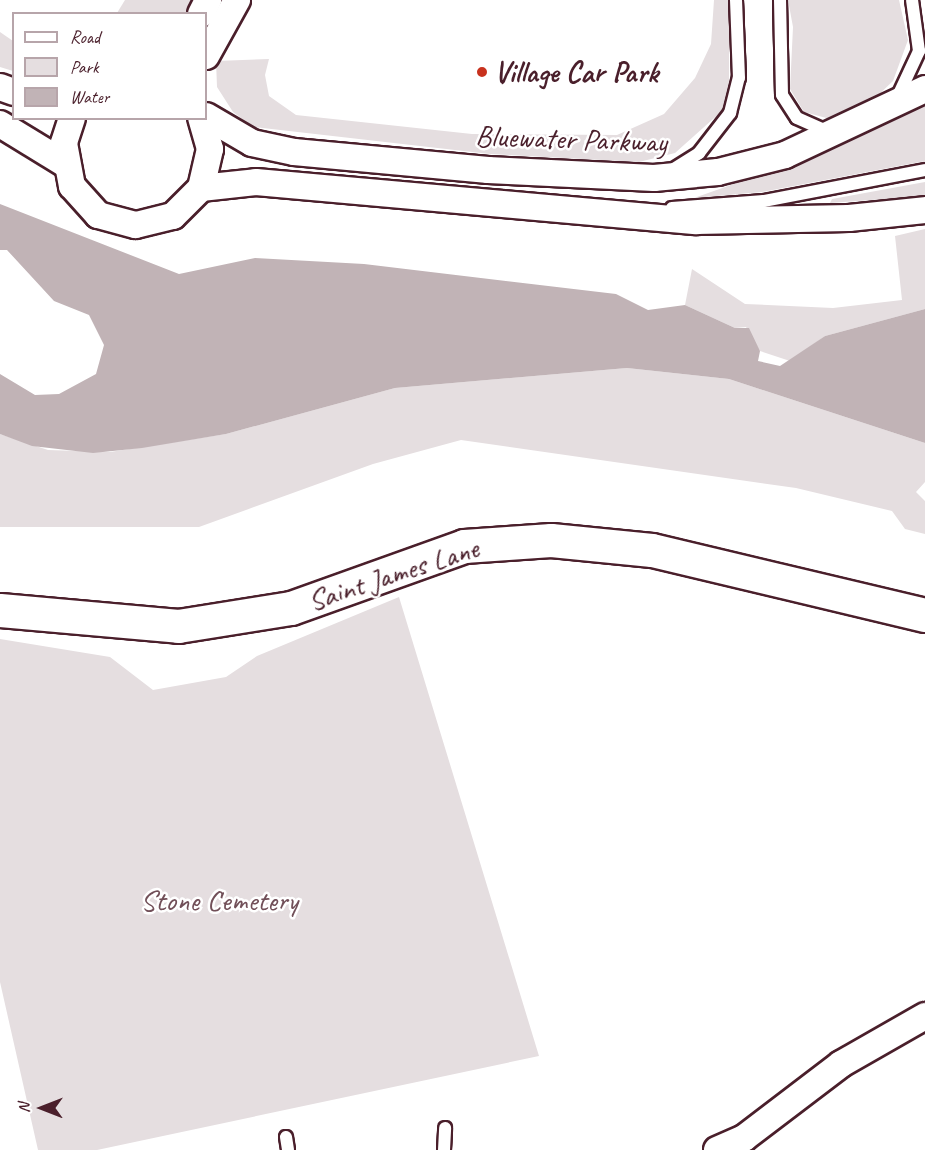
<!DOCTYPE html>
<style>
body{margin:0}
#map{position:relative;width:925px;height:1150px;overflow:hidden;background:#fff;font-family:Caveat,sans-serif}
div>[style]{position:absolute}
.green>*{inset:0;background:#e5dee0}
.water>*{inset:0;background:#c1b3b6}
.roads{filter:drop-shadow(2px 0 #4a1f2b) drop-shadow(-2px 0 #4a1f2b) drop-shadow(0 2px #4a1f2b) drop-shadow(0 -2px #4a1f2b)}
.lane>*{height:12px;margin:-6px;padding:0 6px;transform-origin:6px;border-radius:6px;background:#fff}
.street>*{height:26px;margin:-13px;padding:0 13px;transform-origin:13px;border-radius:13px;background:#fff}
.secondary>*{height:33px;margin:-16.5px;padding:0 16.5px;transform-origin:16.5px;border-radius:16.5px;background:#fff}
.dots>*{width:16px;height:16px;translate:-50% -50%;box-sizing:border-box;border:3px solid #fff;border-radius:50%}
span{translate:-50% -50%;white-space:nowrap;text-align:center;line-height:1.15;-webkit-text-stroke:5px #fff;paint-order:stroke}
.poi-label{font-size:30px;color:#4a1f2b;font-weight:700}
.left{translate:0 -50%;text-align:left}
.street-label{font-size:30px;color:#4a1f2b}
.park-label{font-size:30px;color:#714f58}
.legend{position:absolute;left:12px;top:12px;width:195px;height:108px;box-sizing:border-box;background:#fff;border:2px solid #b7a5aa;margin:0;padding:8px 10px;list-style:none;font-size:18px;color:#4a1f2b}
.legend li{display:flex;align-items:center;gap:12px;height:30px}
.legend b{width:30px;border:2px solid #b7a5aa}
.north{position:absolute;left:12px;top:1078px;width:60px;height:60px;-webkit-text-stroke:4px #fff;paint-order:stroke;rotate:270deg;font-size:16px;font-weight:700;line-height:24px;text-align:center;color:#4a1f2b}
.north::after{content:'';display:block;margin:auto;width:21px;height:27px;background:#4a1f2b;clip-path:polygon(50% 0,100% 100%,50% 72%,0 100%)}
</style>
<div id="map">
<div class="green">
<div style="clip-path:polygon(125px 0,192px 0,185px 13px,117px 13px)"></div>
<div style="clip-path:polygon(714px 0,728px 0,729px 12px,729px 81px,722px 111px,675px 153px,639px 162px,490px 154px,253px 127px,233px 112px,217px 87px,216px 61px,269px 59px,265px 75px,269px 96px,296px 115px,472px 134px,617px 135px,664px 114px,695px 78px,711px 44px)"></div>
<div style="clip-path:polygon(788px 0,899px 0,908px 40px,893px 81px,871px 102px,834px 120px,804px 112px,790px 89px,793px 27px)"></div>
<div style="clip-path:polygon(0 32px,13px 41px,13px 71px,0 67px)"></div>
<div style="clip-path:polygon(925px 95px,925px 161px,762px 192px,694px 198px,819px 154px)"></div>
<div style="clip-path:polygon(925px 182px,925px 196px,830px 203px,832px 199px)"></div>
<div style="clip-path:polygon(925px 229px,925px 309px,825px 336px,790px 361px,760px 351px,746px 327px,735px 328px,685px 305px,692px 269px,745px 304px,833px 308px,902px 300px,895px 236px)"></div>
<div style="clip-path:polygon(627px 368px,729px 379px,925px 443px,925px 482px,916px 492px,925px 501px,925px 534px,905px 529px,892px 511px,796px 488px,461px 440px,373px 464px,199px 527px,0 527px,0 434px,48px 450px,110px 452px,226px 434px,395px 388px)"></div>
<div style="clip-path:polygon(399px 597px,539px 1056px,97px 1150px,38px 1150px,0 982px,0 639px,110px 657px,153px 690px,226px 677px,257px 656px)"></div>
</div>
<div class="water">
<div style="clip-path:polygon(0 204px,179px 274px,255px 258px,364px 264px,616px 294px,648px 310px,685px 305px,735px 328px,749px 328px,760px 351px,758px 361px,780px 366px,825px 336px,925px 309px,925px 443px,729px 379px,627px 368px,395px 388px,226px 434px,142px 448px,93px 453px,32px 446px,0 434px,0 374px,35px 395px,59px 394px,96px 374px,104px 345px,89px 315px,54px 301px,7px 250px,0 250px)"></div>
</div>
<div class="roads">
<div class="lane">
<div style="left:780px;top:0;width:95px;rotate:88.8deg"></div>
<div style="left:782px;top:95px;width:27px;rotate:57deg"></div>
<div style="left:797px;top:118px;width:34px;rotate:24deg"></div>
<div style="left:898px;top:96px;width:50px;rotate:-65deg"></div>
<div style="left:919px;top:51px;width:51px;rotate:-97.8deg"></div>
<div style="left:672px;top:170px;width:32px;rotate:-32deg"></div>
<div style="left:699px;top:153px;width:51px;rotate:-52.2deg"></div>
<div style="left:730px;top:113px;width:36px;rotate:-76deg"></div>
<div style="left:739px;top:78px;width:78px;rotate:-92.2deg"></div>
<div style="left:672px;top:208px;width:92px;rotate:-4.4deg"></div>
<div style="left:764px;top:201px;width:164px;rotate:-10.9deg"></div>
<div style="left:286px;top:1137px;width:13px;rotate:81deg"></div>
<div style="left:444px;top:1150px;width:22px;rotate:-87deg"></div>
</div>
<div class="street">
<div style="left:201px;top:14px;width:16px;rotate:-63deg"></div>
<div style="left:206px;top:56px;width:64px;rotate:-61deg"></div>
<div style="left:0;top:87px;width:15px;rotate:20deg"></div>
<div style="left:206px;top:116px;width:53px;rotate:30.4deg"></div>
<div style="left:252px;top:143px;width:43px;rotate:12.1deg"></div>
<div style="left:294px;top:152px;width:195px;rotate:5.3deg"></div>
<div style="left:488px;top:170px;width:166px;rotate:2.8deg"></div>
<div style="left:654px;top:178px;width:64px;rotate:-5.4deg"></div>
<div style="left:718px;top:172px;width:69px;rotate:-14.2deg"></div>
<div style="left:785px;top:155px;width:155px;rotate:-25.2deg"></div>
<div style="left:72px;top:118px;width:26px;rotate:108deg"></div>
<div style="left:64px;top:143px;width:44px;rotate:79.5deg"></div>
<div style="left:72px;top:186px;width:39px;rotate:48deg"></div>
<div style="left:98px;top:215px;width:39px;rotate:15deg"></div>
<div style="left:136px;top:225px;width:38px;rotate:-14deg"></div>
<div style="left:173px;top:216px;width:40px;rotate:-45deg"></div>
<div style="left:201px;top:188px;width:40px;rotate:-77deg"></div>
<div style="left:210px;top:149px;width:32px;rotate:-106deg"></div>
<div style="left:0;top:124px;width:75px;rotate:31.4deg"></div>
<div style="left:201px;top:188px;width:55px;rotate:-6.2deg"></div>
<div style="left:256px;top:182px;width:442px;rotate:5.1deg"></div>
<div style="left:696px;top:221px;width:153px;rotate:-1.1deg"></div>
<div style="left:849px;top:218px;width:76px;rotate:-6deg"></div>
<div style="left:717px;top:1150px;width:30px;rotate:-24deg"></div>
<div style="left:744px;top:1138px;width:122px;rotate:-37.3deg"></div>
<div style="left:841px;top:1064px;width:97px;rotate:-29.7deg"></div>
</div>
<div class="secondary">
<div style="left:0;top:610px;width:179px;rotate:5.1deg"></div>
<div style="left:178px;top:626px;width:114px;rotate:-9.1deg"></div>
<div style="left:291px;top:608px;width:184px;rotate:-19.7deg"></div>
<div style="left:464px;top:546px;width:87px;rotate:-3.9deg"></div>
<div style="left:551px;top:540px;width:101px;rotate:5.7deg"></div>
<div style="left:652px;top:550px;width:281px;rotate:13.4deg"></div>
</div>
</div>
<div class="dots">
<div style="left:482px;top:72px;background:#c8321e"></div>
</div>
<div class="poi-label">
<span class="left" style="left:494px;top:72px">Village Car Park</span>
</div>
<div class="street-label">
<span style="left:571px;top:139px;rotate:2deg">Bluewater Parkway</span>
<span style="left:393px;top:574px;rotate:-18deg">Saint James Lane</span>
</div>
<div class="park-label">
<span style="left:219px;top:900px">Stone Cemetery</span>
</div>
<ul class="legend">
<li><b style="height:8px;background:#fff"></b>Road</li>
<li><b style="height:16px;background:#e5dee0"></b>Park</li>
<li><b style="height:16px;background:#c1b3b6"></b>Water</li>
</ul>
<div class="north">N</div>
</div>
